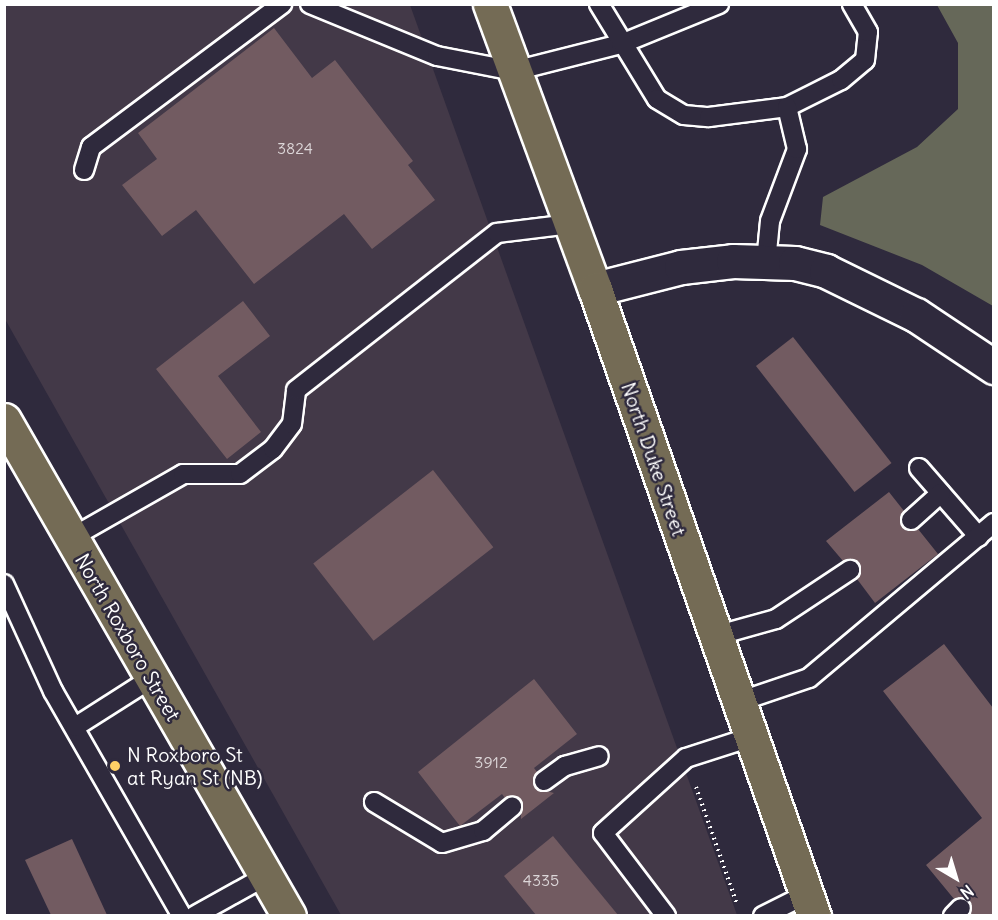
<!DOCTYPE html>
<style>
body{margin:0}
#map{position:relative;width:998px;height:920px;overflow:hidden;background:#2f2a3d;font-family:Delius,sans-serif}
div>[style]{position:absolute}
.built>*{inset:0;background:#433948}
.green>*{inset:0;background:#666859}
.building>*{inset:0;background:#725b61;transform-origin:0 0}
.path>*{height:4px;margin-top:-2px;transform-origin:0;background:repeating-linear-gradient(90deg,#fff 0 1.5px,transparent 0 6px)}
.roads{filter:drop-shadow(2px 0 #fff) drop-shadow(-2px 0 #fff) drop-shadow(0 2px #fff) drop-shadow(0 -2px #fff)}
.service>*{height:18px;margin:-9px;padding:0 9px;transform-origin:9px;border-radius:9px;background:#2f2a3d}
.minor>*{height:33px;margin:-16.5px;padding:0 16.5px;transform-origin:16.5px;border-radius:16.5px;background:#2f2a3d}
.primary>*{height:33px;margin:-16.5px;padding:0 16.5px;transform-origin:16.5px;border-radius:16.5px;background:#746b55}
.trunk>*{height:33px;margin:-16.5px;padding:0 16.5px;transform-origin:16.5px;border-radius:16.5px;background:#746b55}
.dots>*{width:16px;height:16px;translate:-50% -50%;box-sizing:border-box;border:3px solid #2f2a3d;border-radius:50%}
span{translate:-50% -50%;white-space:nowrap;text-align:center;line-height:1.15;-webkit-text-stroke:5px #2f2a3d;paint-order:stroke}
.number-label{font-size:16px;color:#dcd6d8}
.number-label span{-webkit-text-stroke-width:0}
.street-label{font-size:20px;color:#fff}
.poi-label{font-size:20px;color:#fff}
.left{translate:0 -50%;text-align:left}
.frame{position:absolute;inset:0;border:6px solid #fff;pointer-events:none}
.north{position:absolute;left:926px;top:848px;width:60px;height:60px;-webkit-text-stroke:4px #2f2a3d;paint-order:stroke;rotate:142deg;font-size:16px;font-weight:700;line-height:24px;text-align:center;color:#fff}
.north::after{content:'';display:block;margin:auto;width:21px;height:27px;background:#fff;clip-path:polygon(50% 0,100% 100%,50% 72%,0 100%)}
</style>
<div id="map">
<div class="built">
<div style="clip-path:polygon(4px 5px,410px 5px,737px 915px,341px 915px,5px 319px)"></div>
</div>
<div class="green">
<div style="clip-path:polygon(937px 5px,993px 5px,993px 306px,922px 265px,820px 225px,823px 197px,917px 147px,958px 109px,958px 43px)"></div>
</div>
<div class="building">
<div style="clip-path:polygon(274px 28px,312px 78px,335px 60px,413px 161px,408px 165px,435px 200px,372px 249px,344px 214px,254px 284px,196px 210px,162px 236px,122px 185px,157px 159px,138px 133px)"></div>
<div style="clip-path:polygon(243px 301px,270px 336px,218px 376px,261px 432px,227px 459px,156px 369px)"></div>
<div style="left:793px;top:337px;width:160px;height:47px;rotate:52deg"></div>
<div style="left:433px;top:470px;width:98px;height:152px;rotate:52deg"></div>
<div style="clip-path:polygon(889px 492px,904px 511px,900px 517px,902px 527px,908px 531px,918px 529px,938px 554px,875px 603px,857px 579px,861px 570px,859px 563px,850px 559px,843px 561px,826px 541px)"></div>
<div style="clip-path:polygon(944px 644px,993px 708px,993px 915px,969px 915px,969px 901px,954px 899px,926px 865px,982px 818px,883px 691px)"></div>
<div style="clip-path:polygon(534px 679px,577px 734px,534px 768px,537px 772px,533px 782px,535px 788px,554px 793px,521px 819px,521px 800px,515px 796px,505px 798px,502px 794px,460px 826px,418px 772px)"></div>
<div style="clip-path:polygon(553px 836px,618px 915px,536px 915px,504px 876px)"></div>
<div style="clip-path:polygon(72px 839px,107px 915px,51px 915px,25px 860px)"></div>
</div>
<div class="path">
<div style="left:696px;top:787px;width:124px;rotate:70.7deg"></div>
</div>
<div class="roads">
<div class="service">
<div style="left:310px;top:4px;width:137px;rotate:22.3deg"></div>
<div style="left:437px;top:56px;width:78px;rotate:11deg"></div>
<div style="left:514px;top:71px;width:110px;rotate:-14.2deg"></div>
<div style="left:621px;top:44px;width:106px;rotate:-22.2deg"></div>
<div style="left:599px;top:4px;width:111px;rotate:58.6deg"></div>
<div style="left:657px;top:99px;width:31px;rotate:31deg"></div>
<div style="left:684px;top:115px;width:25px;rotate:5deg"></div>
<div style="left:709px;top:117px;width:79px;rotate:-7.3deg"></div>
<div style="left:787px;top:107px;width:60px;rotate:-26.6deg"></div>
<div style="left:841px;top:80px;width:31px;rotate:-40deg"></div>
<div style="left:865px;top:60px;width:28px;rotate:-84deg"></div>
<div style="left:868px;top:32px;width:32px;rotate:-120deg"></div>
<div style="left:84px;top:170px;width:24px;rotate:-73deg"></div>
<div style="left:91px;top:147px;width:239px;rotate:-36.8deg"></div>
<div style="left:766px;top:262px;width:41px;rotate:-84.4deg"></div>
<div style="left:770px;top:221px;width:77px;rotate:-69.4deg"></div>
<div style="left:797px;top:149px;width:43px;rotate:-103.4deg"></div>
<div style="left:919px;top:468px;width:91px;rotate:49deg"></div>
<div style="left:911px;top:520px;width:40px;rotate:-42deg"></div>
<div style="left:71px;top:538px;width:129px;rotate:-29.7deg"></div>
<div style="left:183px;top:474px;width:57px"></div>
<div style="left:240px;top:474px;width:41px;rotate:-37.1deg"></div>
<div style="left:273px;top:449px;width:31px;rotate:-53deg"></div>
<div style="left:292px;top:424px;width:34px;rotate:-83deg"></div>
<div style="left:296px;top:390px;width:255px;rotate:-38deg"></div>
<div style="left:497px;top:233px;width:74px;rotate:-7deg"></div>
<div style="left:4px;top:584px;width:118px;rotate:65.4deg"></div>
<div style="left:53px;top:691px;width:259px;rotate:60.2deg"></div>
<div style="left:715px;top:636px;width:63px;rotate:-15.6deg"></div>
<div style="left:776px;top:619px;width:89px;rotate:-33.5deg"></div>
<div style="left:738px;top:702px;width:75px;rotate:-18.7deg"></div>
<div style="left:809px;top:678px;width:241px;rotate:-40deg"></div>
<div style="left:75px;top:727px;width:91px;rotate:-32.5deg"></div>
<div style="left:544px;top:781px;width:26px;rotate:-36deg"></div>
<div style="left:565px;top:766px;width:35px;rotate:-16deg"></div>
<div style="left:374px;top:802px;width:79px;rotate:31.1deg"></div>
<div style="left:442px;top:843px;width:43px;rotate:-16.3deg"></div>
<div style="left:483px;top:831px;width:38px;rotate:-40deg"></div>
<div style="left:194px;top:916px;width:82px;rotate:-29.1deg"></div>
<div style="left:666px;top:916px;width:104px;rotate:-127.2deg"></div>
<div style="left:603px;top:833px;width:112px;rotate:-42.1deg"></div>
<div style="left:686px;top:758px;width:68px;rotate:-17.9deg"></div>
<div style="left:763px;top:916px;width:49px;rotate:-26.6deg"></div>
<div style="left:953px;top:916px;width:11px;rotate:-45deg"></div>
</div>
<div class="minor">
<div style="left:595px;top:289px;width:89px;rotate:-14.3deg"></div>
<div style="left:681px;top:267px;width:52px;rotate:-6.6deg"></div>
<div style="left:733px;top:261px;width:62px;rotate:1.8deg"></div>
<div style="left:795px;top:263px;width:32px;rotate:14deg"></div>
<div style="left:826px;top:271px;width:100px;rotate:26.1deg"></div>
<div style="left:916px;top:315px;width:94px;rotate:33.7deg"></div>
</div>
<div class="primary">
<div style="left:4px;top:420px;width:572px;rotate:60.12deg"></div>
</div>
<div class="trunk">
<div style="left:490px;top:4px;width:304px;rotate:69.8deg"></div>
<div style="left:595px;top:289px;width:664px;rotate:70.75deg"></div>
</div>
</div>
<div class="dots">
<div style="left:115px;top:766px;background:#ffd166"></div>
</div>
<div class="number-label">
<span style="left:295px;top:148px">3824</span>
<span style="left:491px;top:762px">3912</span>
<span style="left:541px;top:880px">4335</span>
</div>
<div class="street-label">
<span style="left:654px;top:459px;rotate:71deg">North Duke Street</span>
<span style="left:128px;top:637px;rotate:60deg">North Roxboro Street</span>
</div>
<div class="poi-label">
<span class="left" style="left:127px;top:766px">N Roxboro St<br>at Ryan St (NB)</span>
</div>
<div class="frame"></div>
<div class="north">N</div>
</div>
